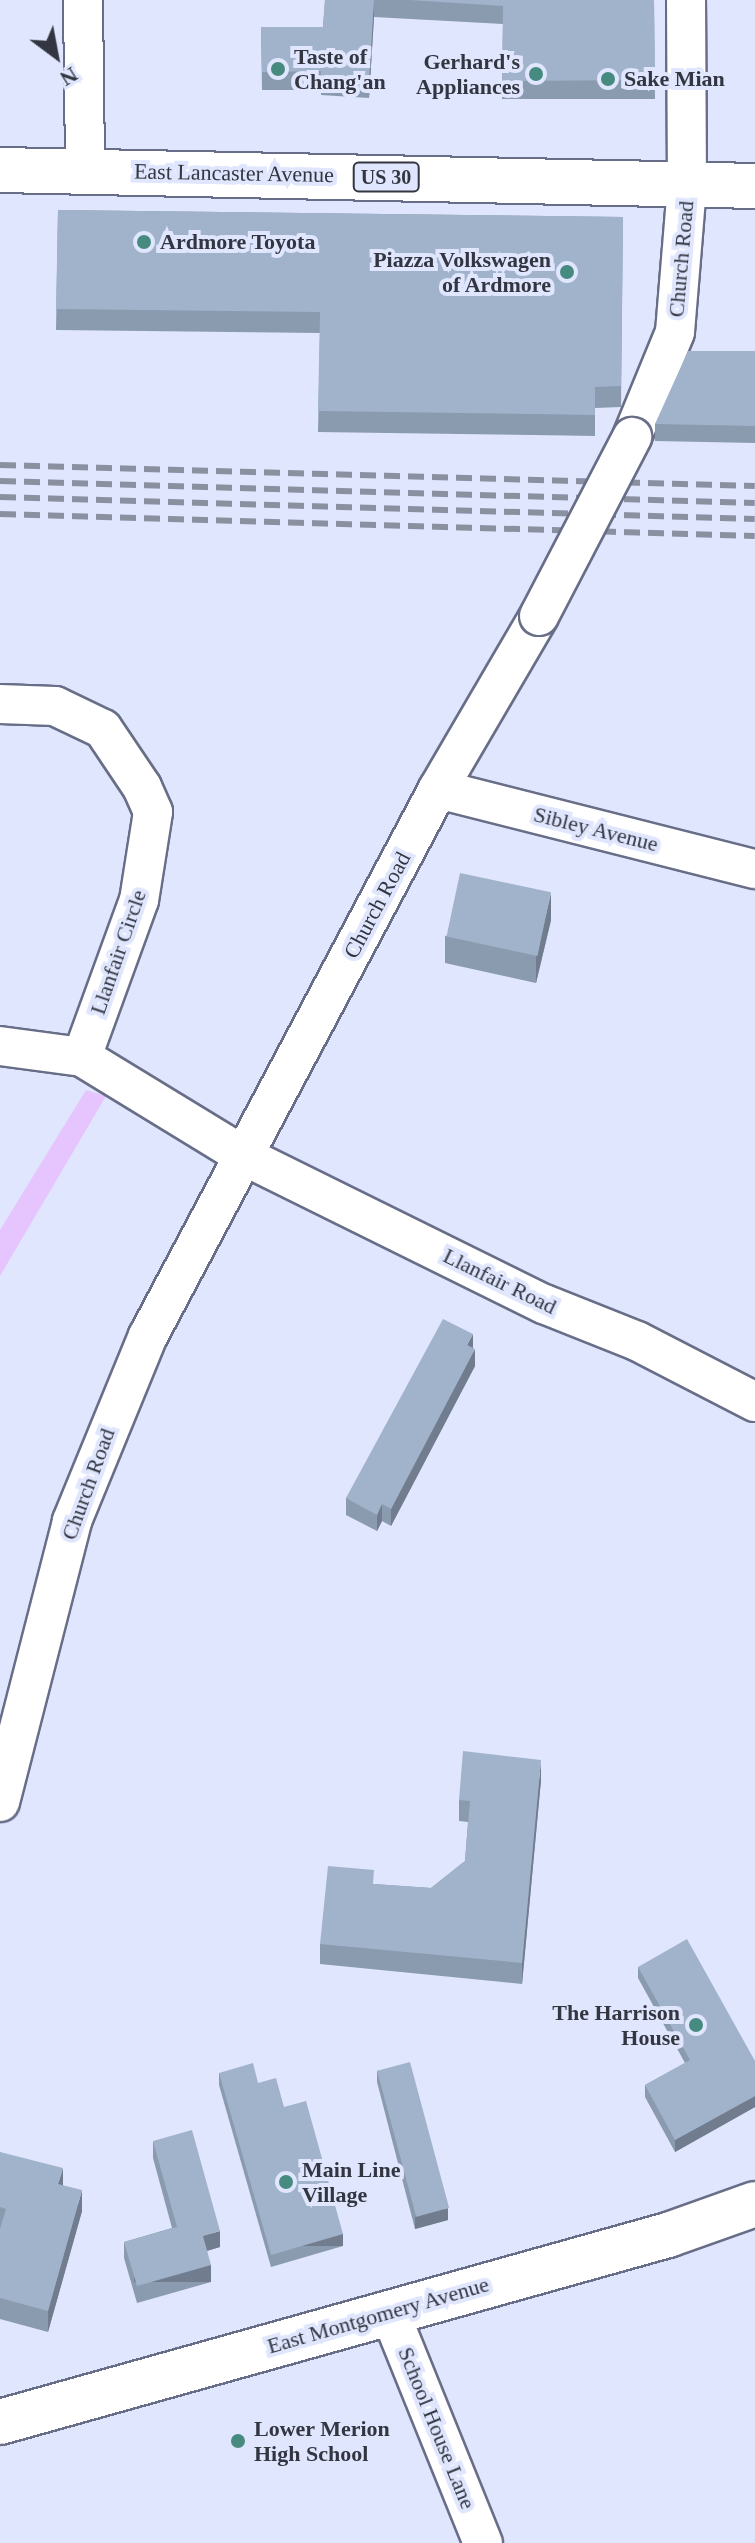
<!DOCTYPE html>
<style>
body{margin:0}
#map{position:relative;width:755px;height:2543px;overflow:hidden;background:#dfe6fd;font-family:Georgia,serif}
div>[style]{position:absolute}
.green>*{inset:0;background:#e6c5fe}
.roads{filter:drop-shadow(2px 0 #686e87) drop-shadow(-2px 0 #686e87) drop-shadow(0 2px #686e87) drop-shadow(0 -2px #686e87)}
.minor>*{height:38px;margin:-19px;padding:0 19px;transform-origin:19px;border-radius:19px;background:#fff}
.major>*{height:44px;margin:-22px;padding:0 22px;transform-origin:22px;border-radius:22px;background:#fff}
.highway>*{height:44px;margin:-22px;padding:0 22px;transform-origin:22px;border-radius:22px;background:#fff}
.rail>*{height:6px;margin-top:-3px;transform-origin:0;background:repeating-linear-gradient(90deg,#8b90a1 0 16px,transparent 0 24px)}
.bridges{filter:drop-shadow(2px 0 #686e87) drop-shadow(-2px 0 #686e87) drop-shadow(0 2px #686e87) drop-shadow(0 -2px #686e87)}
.minor-bridge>*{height:38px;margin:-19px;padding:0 19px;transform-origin:19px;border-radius:19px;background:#fff}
.wall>*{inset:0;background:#8a9aaf}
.shaded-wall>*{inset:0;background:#717d8e;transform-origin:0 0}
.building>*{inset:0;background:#a1b3cb;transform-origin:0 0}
.dots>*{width:22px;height:22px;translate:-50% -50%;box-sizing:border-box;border:4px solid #dfe6fd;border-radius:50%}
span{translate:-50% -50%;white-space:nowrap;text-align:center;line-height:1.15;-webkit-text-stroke:8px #dfe6fd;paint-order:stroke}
.shield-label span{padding:2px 6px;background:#dfe6fd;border:2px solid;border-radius:6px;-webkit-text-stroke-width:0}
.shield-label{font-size:20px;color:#333641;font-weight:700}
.poi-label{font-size:22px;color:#333641;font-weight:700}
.left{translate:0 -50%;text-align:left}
.right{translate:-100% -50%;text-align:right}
.street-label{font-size:22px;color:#333641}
.north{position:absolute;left:16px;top:16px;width:80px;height:80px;-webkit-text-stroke:6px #dfe6fd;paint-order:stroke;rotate:148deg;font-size:22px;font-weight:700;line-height:32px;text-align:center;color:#333641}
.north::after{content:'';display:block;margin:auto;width:28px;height:36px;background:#333641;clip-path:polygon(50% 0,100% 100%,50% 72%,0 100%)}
</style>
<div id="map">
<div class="green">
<div style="clip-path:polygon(86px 1090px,106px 1096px,0 1276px,0 1230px)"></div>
</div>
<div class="roads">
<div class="minor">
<div style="left:83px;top:0;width:169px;rotate:89.3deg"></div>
<div style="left:632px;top:437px;width:113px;rotate:-67.7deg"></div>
<div style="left:675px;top:332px;width:146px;rotate:-85.3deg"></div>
<div style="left:687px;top:186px;width:186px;rotate:-90.3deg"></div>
<div style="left:0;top:704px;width:55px;rotate:2.1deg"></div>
<div style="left:55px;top:706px;width:53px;rotate:25.6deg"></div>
<div style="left:103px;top:729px;width:70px;rotate:56.1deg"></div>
<div style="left:142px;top:787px;width:27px;rotate:66deg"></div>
<div style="left:153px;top:812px;width:89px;rotate:99deg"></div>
<div style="left:139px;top:900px;width:167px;rotate:110deg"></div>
<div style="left:82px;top:1057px;width:83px;rotate:-172.4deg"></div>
<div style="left:438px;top:789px;width:327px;rotate:14.2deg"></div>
<div style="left:82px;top:1057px;width:192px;rotate:31.4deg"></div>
<div style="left:246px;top:1157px;width:332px;rotate:26.3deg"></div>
<div style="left:544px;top:1304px;width:100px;rotate:21.7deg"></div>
<div style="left:637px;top:1341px;width:133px;rotate:27.3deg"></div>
<div style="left:0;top:1802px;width:290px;rotate:-75.6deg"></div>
<div style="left:72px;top:1521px;width:200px;rotate:-67.7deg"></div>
<div style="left:148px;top:1336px;width:619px;rotate:-62.07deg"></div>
<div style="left:438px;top:789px;width:200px;rotate:-59.7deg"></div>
<div style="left:390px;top:2313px;width:248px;rotate:68deg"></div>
</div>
<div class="major">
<div style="left:0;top:2422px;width:694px;rotate:-15.64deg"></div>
<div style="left:668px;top:2235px;width:92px;rotate:-19.6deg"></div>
</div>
<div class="highway">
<div style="left:0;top:170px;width:755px;rotate:1.21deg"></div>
</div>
</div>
<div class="rail">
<div style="left:0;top:465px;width:755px;rotate:1.59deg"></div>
<div style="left:0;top:481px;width:755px;rotate:1.67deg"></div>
<div style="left:0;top:497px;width:755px;rotate:1.67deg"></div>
<div style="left:0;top:514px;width:755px;rotate:1.67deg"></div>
</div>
<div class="bridges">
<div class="minor-bridge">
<div style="left:539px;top:616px;width:202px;rotate:-62.5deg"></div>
</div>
</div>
<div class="wall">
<div style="clip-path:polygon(325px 0,654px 0,655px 99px,502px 99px,503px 24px,374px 17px,369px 98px,321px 95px,321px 90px,262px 90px,261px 27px,323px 27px)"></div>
<div style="clip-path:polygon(58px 210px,623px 217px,621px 407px,595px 408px,595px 436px,318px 432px,320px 333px,56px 330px)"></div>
<div style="clip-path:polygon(755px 351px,755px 443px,655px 441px,655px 424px)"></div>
<div style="clip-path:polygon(551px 920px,536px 983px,445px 963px,445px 936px)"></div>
<div style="clip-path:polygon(473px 1348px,475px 1366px,391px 1526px,382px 1521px,377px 1531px,346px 1515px,346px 1498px)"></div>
<div style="clip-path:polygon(541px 1780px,522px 1984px,320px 1964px,320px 1944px,374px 1884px,431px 1888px,465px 1861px,468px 1822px,459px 1821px,459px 1800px)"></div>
<div style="clip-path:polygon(638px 1967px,755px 2061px,755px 2107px,675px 2152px,645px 2097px,645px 2085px,685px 2063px,638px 1978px)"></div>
<div style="clip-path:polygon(377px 2070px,448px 2220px,415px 2229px,377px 2082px)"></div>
<div style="clip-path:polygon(219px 2073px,258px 2083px,284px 2107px,343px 2246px,271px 2267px,219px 2085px)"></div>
<div style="clip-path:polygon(153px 2141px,220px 2247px,207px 2251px,211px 2282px,137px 2303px,124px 2258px,124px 2242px,172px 2228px,153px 2158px)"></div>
<div style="clip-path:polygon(0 2152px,63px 2185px,82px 2211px,48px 2332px,0 2319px)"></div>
</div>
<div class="shaded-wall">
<div style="clip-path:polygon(374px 0,374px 17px,369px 98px,369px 79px)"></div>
<div style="clip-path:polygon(551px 893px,551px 920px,536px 983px,536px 956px)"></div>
<div style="clip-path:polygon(473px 1334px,473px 1351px,467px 1345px)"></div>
<div style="clip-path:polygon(475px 1349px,475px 1366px,391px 1526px,391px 1509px)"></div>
<div style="clip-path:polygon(382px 1504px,382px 1521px,377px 1531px,377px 1515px)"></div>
<div style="clip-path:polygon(541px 1760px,541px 1780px,522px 1984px,522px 1963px)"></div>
<div style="clip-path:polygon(755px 2096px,755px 2107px,675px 2152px,675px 2140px)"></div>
<div style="clip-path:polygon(63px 2168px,63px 2189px,58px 2184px)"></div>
<div style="clip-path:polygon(82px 2190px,82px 2211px,48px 2332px,48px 2311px)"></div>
<div style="clip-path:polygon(448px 2208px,448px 2220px,415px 2229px,415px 2217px)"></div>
<div style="clip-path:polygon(220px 2231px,220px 2247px,203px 2252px,203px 2236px)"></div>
<div style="left:343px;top:2234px;width:12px;height:75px;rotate:90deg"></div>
<div style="left:211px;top:2265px;width:17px;height:77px;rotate:90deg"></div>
</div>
<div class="building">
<div style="clip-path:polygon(325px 0,374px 0,369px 79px,321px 77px,321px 71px,262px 72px,261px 27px,323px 27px)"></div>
<div style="clip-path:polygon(409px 0,654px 0,655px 80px,502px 81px,503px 6px)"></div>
<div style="clip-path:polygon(58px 210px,623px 217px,621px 386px,595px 387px,595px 415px,318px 411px,320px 312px,56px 309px)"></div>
<div style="clip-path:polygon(688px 351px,755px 351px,755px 426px,655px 424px)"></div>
<div style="left:460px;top:873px;width:93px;height:65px;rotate:12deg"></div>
<div style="clip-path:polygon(443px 1319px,473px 1334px,467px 1345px,475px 1349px,391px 1509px,382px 1504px,377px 1515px,346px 1498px)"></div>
<div style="clip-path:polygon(463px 1751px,541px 1760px,522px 1963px,320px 1944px,328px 1866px,374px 1870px,373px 1884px,431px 1888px,465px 1861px,470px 1801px,459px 1800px)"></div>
<div style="clip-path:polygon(687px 1939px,755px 2061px,755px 2096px,675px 2140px,645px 2085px,690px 2060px,638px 1967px)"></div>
<div style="left:410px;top:2062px;width:151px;height:34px;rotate:75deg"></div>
<div style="clip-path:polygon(253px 2063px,258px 2083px,276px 2078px,284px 2107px,306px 2101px,343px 2234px,271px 2255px,219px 2073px)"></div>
<div style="clip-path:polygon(192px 2130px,220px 2231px,203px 2236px,211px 2265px,137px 2286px,124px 2242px,177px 2227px,153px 2141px)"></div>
<div style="clip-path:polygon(0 2152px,63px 2168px,58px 2184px,82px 2190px,48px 2311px,0 2298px,0 2229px,6px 2209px,0 2207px)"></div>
</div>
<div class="dots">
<div style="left:278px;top:69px;background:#478a7f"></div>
<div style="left:536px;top:74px;background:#478a7f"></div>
<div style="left:608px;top:79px;background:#478a7f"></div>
<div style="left:144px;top:242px;background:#478a7f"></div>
<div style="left:567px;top:272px;background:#478a7f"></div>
<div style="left:696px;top:2025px;background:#478a7f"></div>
<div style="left:286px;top:2182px;background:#478a7f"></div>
<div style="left:238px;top:2441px;background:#478a7f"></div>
</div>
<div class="shield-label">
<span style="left:386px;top:177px">US 30</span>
</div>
<div class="poi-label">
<span class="left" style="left:294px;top:69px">Taste of<br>Chang'an</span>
<span class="right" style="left:520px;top:74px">Gerhard's<br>Appliances</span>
<span class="left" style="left:624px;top:79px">Sake Mian</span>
<span class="left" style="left:160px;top:242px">Ardmore Toyota</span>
<span class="right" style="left:551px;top:272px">Piazza Volkswagen<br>of Ardmore</span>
<span class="right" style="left:680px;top:2025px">The Harrison<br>House</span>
<span class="left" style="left:302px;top:2182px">Main Line<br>Village</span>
<span class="left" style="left:254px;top:2441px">Lower Merion<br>High School</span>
</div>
<div class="street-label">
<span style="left:234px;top:173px;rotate:1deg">East Lancaster Avenue</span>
<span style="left:681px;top:259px;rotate:-85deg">Church Road</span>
<span style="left:596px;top:829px;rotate:14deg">Sibley Avenue</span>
<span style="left:377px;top:905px;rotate:-62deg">Church Road</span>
<span style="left:118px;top:952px;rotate:-71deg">Llanfair Circle</span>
<span style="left:500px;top:1281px;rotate:26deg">Llanfair Road</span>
<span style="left:88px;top:1484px;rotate:-70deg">Church Road</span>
<span style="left:378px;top:2315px;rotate:-16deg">East Montgomery Avenue</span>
<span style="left:437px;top:2428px;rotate:68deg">School House Lane</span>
</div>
<div class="north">N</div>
</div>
